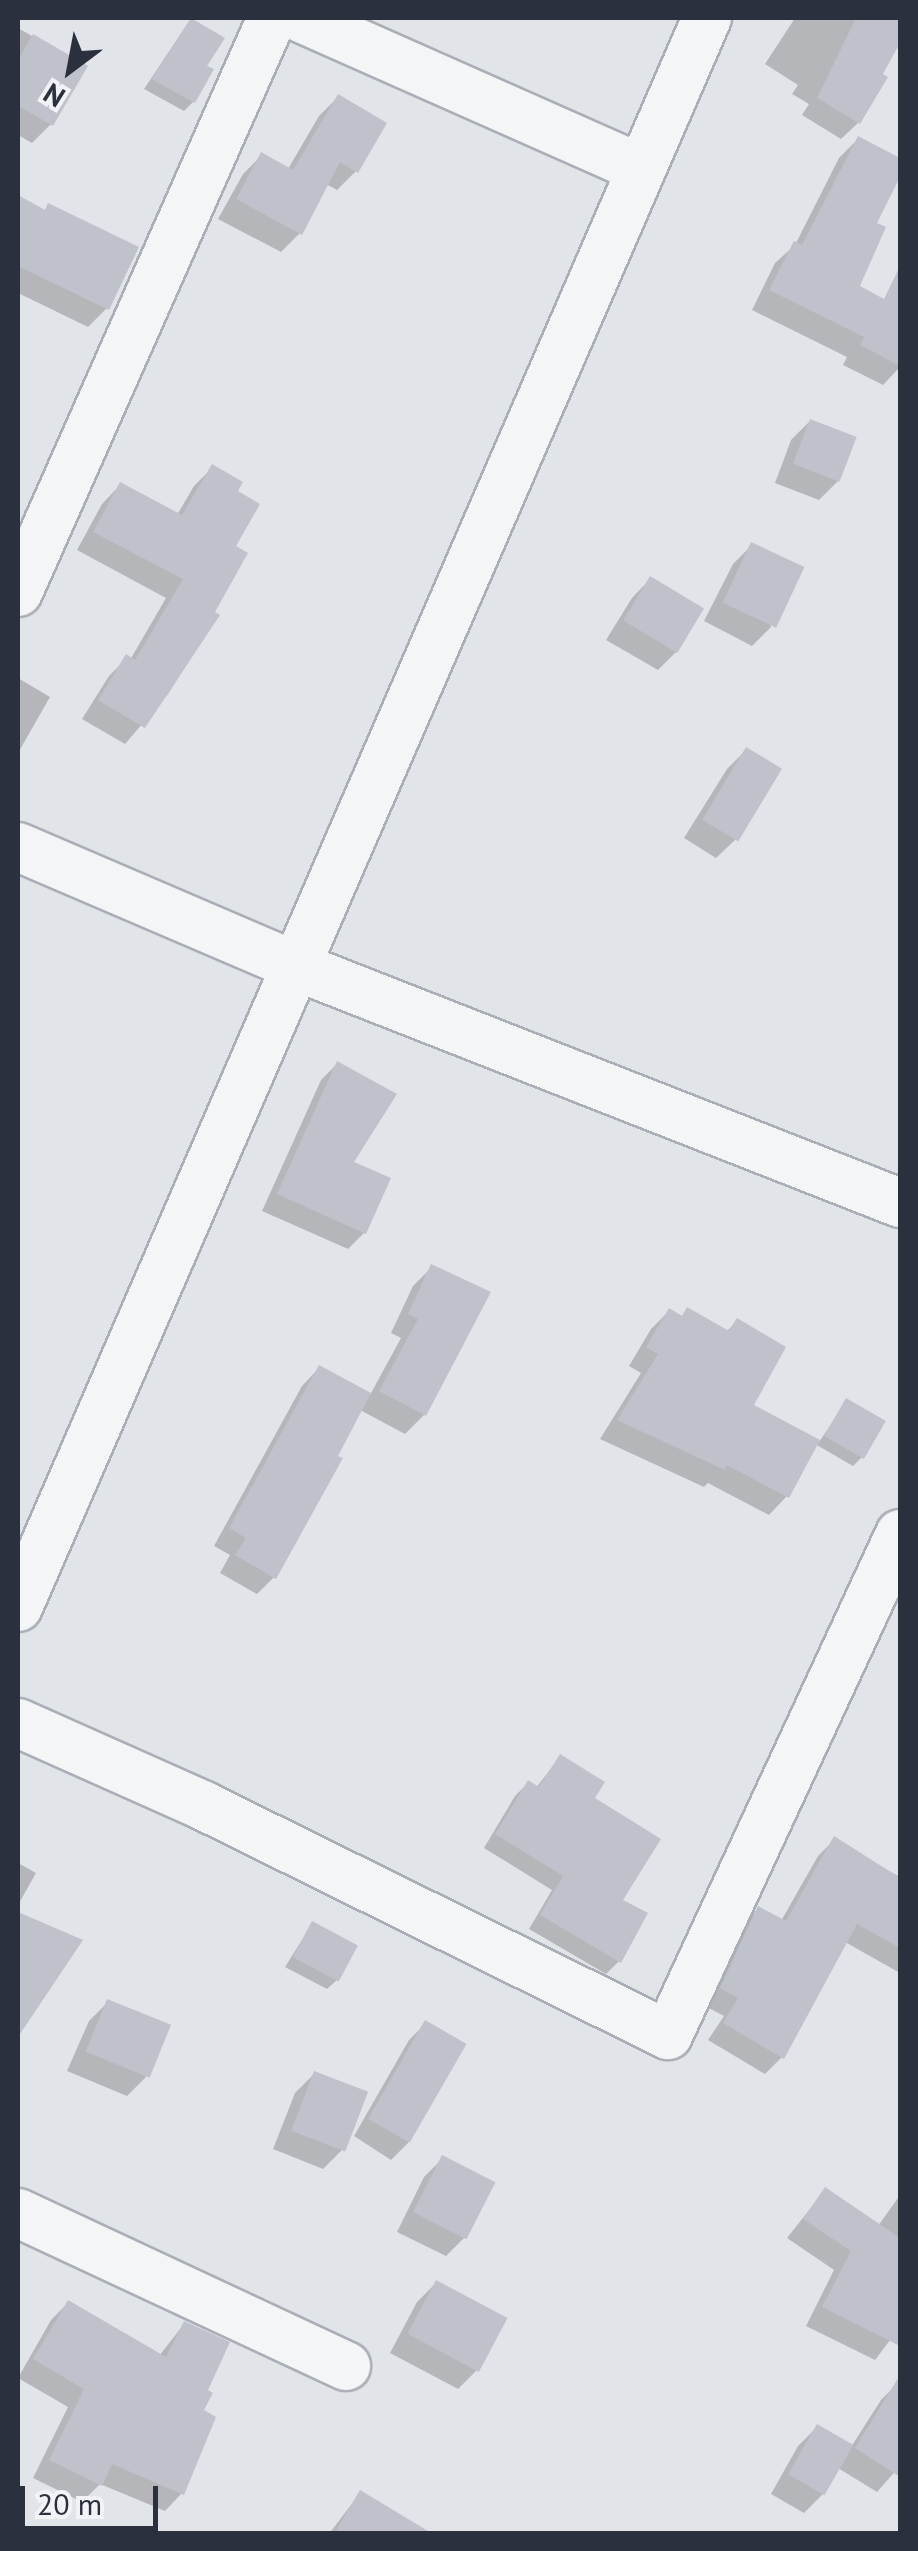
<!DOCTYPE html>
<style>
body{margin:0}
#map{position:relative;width:918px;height:2551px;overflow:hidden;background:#e1e4e9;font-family:"PT Sans",sans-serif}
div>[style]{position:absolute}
.shadow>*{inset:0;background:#0003}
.building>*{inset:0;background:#bfc2cb;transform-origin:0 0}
.roads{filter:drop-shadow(2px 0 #aaaeb6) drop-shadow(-2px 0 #aaaeb6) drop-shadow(0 2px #aaaeb6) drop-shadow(0 -2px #aaaeb6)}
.minor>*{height:48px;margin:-24px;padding:0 24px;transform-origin:24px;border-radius:24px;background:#f4f5f7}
span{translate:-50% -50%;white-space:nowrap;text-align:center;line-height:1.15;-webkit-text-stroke:8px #f1f3f6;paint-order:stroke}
.frame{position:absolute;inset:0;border:20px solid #2b303f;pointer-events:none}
.north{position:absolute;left:20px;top:20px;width:100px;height:100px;-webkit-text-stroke:8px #f1f3f6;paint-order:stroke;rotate:212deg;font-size:28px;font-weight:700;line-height:40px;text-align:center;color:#2b303f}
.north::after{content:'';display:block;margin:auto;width:35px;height:45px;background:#2b303f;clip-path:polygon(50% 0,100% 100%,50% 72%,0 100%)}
.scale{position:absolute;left:20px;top:2486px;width:138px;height:45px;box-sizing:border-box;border:5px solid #2b303f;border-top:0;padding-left:12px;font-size:30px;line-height:35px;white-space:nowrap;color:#2b303f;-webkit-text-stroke:8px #f1f3f6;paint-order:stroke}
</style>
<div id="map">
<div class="shadow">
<div style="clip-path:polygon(795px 18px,900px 18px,900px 38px,880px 75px,885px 78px,858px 123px,841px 139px,802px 115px,809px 104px,792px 94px,798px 85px,765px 64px)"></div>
<div style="clip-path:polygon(190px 20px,204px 67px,193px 102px,184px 111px,144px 89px)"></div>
<div style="clip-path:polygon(18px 28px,84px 66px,51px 124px,32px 143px,18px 135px)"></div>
<div style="clip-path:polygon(338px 97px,356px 171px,337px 190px,326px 184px,300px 233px,281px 252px,218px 219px,243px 174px,262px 155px,288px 169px,319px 116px)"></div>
<div style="clip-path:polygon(858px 139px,900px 161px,900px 171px,874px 224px,857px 287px,900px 310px,900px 367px,883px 385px,843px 365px,847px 357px,752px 310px,775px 263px,795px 245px,839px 158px)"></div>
<div style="clip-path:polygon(18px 198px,43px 212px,48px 206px,107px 308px,88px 327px,18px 293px)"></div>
<div style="clip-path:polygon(810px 421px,838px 481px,819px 500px,775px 483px,791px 440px)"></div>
<div style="clip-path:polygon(212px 468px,235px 492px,232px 547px,212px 613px,217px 616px,168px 694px,125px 744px,82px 719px,109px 676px,127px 658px,130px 660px,166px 598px,77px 550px,102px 504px,120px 485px,177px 515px,194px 486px)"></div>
<div style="clip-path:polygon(752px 545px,771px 627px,752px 646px,704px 621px,733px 564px)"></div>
<div style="clip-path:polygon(650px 579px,677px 651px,658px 670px,606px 640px,632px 598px)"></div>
<div style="clip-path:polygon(18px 678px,50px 697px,18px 753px)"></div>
<div style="clip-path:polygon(746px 750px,735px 840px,716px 858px,684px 838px,727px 769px)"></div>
<div style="clip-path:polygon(337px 1064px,364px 1233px,348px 1249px,262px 1211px,321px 1080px)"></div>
<div style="clip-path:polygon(432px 1267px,424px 1415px,405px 1434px,360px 1410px,274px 1577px,257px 1594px,220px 1573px,230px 1555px,214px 1546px,302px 1386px,319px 1368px,370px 1395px,401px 1338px,391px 1333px,413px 1286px)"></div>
<div style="clip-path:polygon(669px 1311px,726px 1332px,737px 1321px,750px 1406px,819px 1442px,847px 1401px,862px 1457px,853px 1466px,815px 1444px,787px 1496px,769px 1515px,708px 1483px,704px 1487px,600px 1439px,641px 1373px,629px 1366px,651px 1329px)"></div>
<div style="clip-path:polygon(560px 1757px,592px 1799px,619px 1901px,619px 1961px,606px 1974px,529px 1929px,552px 1890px,484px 1848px,515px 1796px,528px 1783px,536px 1788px)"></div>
<div style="clip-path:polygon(834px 1840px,900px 1877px,900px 1973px,845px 1942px,782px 2057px,765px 2074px,708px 2040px,724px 2016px,705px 2006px,742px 1926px,758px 1909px,781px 1921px,818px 1856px)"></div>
<div style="clip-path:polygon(18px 1863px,36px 1873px,18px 1905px)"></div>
<div style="clip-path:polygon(29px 1920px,79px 1941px,18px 2032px,18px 1931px)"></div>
<div style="clip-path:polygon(312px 1924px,337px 1980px,327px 1989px,285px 1967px)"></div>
<div style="clip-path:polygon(108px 2002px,146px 2077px,127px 2096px,67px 2071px,89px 2021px)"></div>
<div style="clip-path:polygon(426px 2023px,408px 2143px,391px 2160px,354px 2136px,409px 2040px)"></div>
<div style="clip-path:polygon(314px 2074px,342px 2150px,323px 2169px,273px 2149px,295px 2093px)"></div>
<div style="clip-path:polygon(443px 2158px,465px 2237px,446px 2256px,397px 2232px,424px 2177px)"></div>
<div style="clip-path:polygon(825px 2190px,878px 2226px,900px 2195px,900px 2327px,875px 2360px,806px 2326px,834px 2270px,787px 2238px)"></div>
<div style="clip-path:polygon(436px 2283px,477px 2370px,458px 2389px,390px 2353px,417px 2302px)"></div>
<div style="clip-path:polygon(68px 2303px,159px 2356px,184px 2324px,205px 2391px,182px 2493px,165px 2511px,100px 2484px,82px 2502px,33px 2478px,68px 2407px,18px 2378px,51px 2320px)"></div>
<div style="clip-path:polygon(900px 2381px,900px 2466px,877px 2492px,838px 2468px,823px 2494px,804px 2513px,771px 2494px,798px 2446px,817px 2427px,851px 2447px,881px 2400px)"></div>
<div style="clip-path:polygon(360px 2493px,406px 2534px,329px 2534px)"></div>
</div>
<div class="building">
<div style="clip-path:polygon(191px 18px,225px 38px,207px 66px,214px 69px,195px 103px,151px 79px)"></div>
<div style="clip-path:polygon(856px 18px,900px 18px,900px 43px,883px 74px,888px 77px,860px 124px,817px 98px)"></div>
<div style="clip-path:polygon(33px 34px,88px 66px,53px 126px,18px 106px,18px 60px)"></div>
<div style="clip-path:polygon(338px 94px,387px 123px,358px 173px,340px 162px,302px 235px,236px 199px,261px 152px,293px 170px)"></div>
<div style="clip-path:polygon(858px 136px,900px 158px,900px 177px,877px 223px,886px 227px,860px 286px,884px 299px,900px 266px,900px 366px,860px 345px,864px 337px,769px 290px,794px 241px,802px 245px)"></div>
<div style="clip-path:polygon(18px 195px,45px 210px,48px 203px,139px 247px,109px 310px,18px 266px)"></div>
<div style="left:810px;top:419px;width:50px;height:48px;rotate:21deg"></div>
<div style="clip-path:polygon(212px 464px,243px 482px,238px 491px,260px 504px,236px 546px,248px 553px,215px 612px,220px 615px,145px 728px,98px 700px,126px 654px,135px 660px,183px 579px,93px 532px,120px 482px,182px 515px)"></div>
<div style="left:751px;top:542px;width:59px;height:67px;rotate:25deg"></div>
<div style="left:650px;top:576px;width:63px;height:52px;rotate:31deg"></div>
<div style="left:746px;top:747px;width:42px;height:85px;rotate:31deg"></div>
<div style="clip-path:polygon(337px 1061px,397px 1094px,354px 1162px,391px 1178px,366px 1234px,277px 1194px)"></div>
<div style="clip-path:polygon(431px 1264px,491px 1292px,426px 1416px,379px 1391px,418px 1319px,408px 1314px)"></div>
<div style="clip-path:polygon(687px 1307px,729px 1331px,737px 1318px,786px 1347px,754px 1405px,820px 1440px,789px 1498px,727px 1465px,725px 1470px,617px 1420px,658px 1354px,646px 1347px,669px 1308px,682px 1316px)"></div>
<div style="clip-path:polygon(319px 1365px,371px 1393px,338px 1456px,343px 1458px,276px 1579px,235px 1555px,246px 1538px,229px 1528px)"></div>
<div style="left:846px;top:1398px;width:46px;height:44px;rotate:30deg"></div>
<div style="clip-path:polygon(560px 1754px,605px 1782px,595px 1798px,661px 1839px,623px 1900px,648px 1913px,621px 1963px,540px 1915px,563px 1876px,495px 1834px,528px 1780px,539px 1787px)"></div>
<div style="clip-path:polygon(834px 1836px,900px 1878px,900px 1948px,857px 1924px,784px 2059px,723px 2023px,738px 1998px,720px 1988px,758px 1906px,786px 1921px)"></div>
<div style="clip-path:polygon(18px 1912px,83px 1940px,18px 2037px)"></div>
<div style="left:312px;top:1921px;width:52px;height:41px;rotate:28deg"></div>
<div style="left:107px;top:1999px;width:69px;height:57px;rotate:22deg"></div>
<div style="left:425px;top:2020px;width:48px;height:114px;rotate:30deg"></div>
<div style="left:314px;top:2071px;width:58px;height:64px;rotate:21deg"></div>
<div style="left:442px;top:2155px;width:60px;height:64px;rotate:27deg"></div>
<div style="clip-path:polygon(825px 2187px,900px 2238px,900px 2346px,822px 2307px,851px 2251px,803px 2219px)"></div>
<div style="left:436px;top:2280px;width:81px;height:61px;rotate:28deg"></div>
<div style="clip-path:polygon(68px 2300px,166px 2357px,184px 2321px,230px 2342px,208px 2390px,213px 2393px,204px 2410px,216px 2417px,184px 2495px,112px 2464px,102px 2486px,49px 2460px,84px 2389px,33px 2359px)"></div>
<div style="clip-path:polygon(900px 2375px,900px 2477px,855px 2448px)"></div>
<div style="left:817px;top:2424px;width:42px;height:58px;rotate:30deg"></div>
<div style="clip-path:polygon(360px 2490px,433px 2534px,334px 2534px)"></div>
</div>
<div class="roads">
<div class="minor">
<div style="left:301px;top:18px;width:372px;rotate:23.9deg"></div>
<div style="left:18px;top:592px;width:628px;rotate:-66.13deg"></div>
<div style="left:18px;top:847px;width:299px;rotate:23.2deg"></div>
<div style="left:293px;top:965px;width:652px;rotate:21.41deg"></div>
<div style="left:18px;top:1607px;width:1732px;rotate:-66.56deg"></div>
<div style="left:18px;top:1723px;width:204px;rotate:24deg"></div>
<div style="left:204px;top:1806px;width:517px;rotate:26.27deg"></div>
<div style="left:668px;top:2035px;width:552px;rotate:-65.15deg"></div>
<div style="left:18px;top:2213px;width:362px;rotate:25deg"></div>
</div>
</div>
<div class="frame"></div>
<div class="north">N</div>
<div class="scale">20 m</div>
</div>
